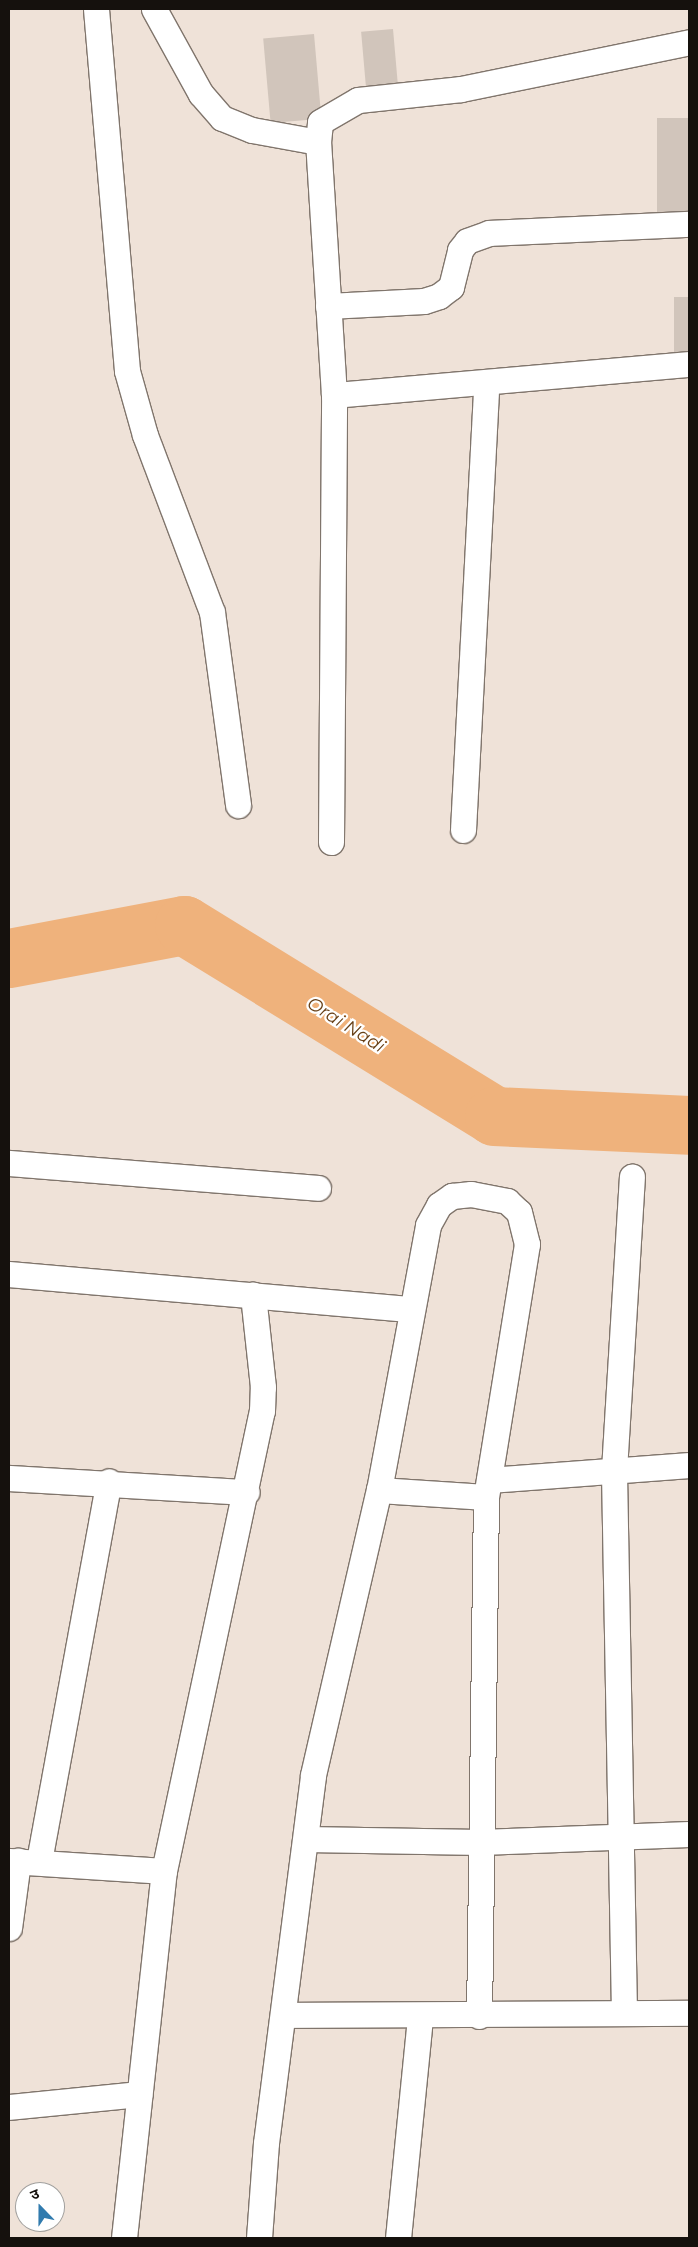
<!DOCTYPE html>
<meta charset="utf-8">
<style>
body{margin:0}
#map{position:relative;width:698px;height:2247px;overflow:hidden;background:#efe2d8;font-family:Montserrat,"Noto Sans Devanagari",sans-serif}
div>[style]{position:absolute}
.river>*{height:59px;margin:-29.5px;padding:0 29.5px;transform-origin:29.5px;border-radius:29.5px;background:#efb27c}
.building>*{inset:0;background:#d1c5bb;transform-origin:0 0}
.roads{filter:drop-shadow(1px 0 #80756c) drop-shadow(-1px 0 #80756c) drop-shadow(0 1px #80756c) drop-shadow(0 -1px #80756c)}
.street>*{height:25px;margin:-12.5px;padding:0 12.5px;transform-origin:12.5px;border-radius:12.5px;background:#fff}
span{translate:-50% -50%;white-space:nowrap;text-align:center;line-height:1.15;-webkit-text-stroke:4.5px #fff;paint-order:stroke}
.water-label{font-size:18px;color:#673f16;font-style:italic}
.frame{position:absolute;inset:0;border:10px solid #15110d;pointer-events:none}
.north{position:absolute;left:15px;top:2182px;width:50px;height:50px;box-sizing:border-box;background:#fff;border:1px solid #a1a09e;border-radius:50%;rotate:338deg;font-size:14px;font-weight:700;line-height:20px;text-align:center;color:#15110d}
.north::after{content:'';display:block;margin:auto;width:18px;height:22px;background:#317bae;clip-path:polygon(50% 0,100% 100%,50% 72%,0 100%)}
</style>
<div id="map">
<div class="river">
<div style="left:9px;top:958px;width:178px;rotate:-10.7deg"></div>
<div style="left:184px;top:925px;width:364px;rotate:31.6deg"></div>
<div style="left:494px;top:1116px;width:195px;rotate:2.6deg"></div>
</div>
<div class="building">
<div style="left:393px;top:29px;width:60px;height:32px;rotate:85deg"></div>
<div style="left:314px;top:34px;width:85px;height:51px;rotate:85deg"></div>
<div style="left:689px;top:118px;width:95px;height:32px;rotate:90deg"></div>
<div style="left:674px;top:297px;width:15px;height:55px"></div>
</div>
<div class="roads">
<div class="street">
<div style="left:96px;top:9px;width:363px;rotate:85.1deg"></div>
<div style="left:127px;top:371px;width:66px;rotate:74.3deg"></div>
<div style="left:145px;top:435px;width:189px;rotate:69.3deg"></div>
<div style="left:212px;top:612px;width:195px;rotate:82.3deg"></div>
<div style="left:154px;top:9px;width:97px;rotate:61.1deg"></div>
<div style="left:201px;top:94px;width:32px;rotate:49deg"></div>
<div style="left:222px;top:118px;width:32px;rotate:22deg"></div>
<div style="left:252px;top:130px;width:67px;rotate:10.3deg"></div>
<div style="left:328px;top:306px;width:96px;rotate:-3deg"></div>
<div style="left:424px;top:301px;width:16px;rotate:-18deg"></div>
<div style="left:439px;top:296px;width:15px;rotate:-37deg"></div>
<div style="left:451px;top:287px;width:38px;rotate:-76deg"></div>
<div style="left:460px;top:250px;width:11px;rotate:-52deg"></div>
<div style="left:467px;top:241px;width:23px;rotate:-20deg"></div>
<div style="left:489px;top:233px;width:200px;rotate:-2.6deg"></div>
<div style="left:334px;top:395px;width:356px;rotate:-5deg"></div>
<div style="left:463px;top:830px;width:446px;rotate:-87deg"></div>
<div style="left:331px;top:842px;width:447px;rotate:-89.6deg"></div>
<div style="left:334px;top:395px;width:254px;rotate:-93.6deg"></div>
<div style="left:318px;top:142px;width:20px;rotate:-84deg"></div>
<div style="left:320px;top:122px;width:44px;rotate:-30.1deg"></div>
<div style="left:358px;top:100px;width:104px;rotate:-6.1deg"></div>
<div style="left:461px;top:89px;width:233px;rotate:-11.6deg"></div>
<div style="left:9px;top:1163px;width:310px;rotate:4.6deg"></div>
<div style="left:9px;top:1274px;width:403px;rotate:5deg"></div>
<div style="left:9px;top:1478px;width:238px;rotate:3.4deg"></div>
<div style="left:489px;top:1480px;width:201px;rotate:-4.3deg"></div>
<div style="left:379px;top:1490px;width:107px;rotate:3.7deg"></div>
<div style="left:306px;top:1839px;width:175px;rotate:1deg"></div>
<div style="left:481px;top:1842px;width:208px;rotate:-2.2deg"></div>
<div style="left:9px;top:1861px;width:155px;rotate:3.7deg"></div>
<div style="left:39px;top:1861px;width:386px;rotate:-79.6deg"></div>
<div style="left:9px;top:1928px;width:68px;rotate:-82.3deg"></div>
<div style="left:624px;top:2013px;width:543px;rotate:-91.06deg"></div>
<div style="left:614px;top:1470px;width:294px;rotate:-86.5deg"></div>
<div style="left:283px;top:2015px;width:406px;rotate:-0.3deg"></div>
<div style="left:9px;top:2107px;width:131px;rotate:-5.7deg"></div>
<div style="left:124px;top:2238px;width:369px;rotate:-83.8deg"></div>
<div style="left:164px;top:1871px;width:470px;rotate:-78deg"></div>
<div style="left:262px;top:1411px;width:24px;rotate:-88deg"></div>
<div style="left:263px;top:1387px;width:93px;rotate:-96.2deg"></div>
<div style="left:259px;top:2238px;width:95px;rotate:-85.8deg"></div>
<div style="left:266px;top:2143px;width:371px;rotate:-82.7deg"></div>
<div style="left:313px;top:1775px;width:293px;rotate:-77deg"></div>
<div style="left:379px;top:1490px;width:269px;rotate:-79.5deg"></div>
<div style="left:428px;top:1225px;width:23px;rotate:-61deg"></div>
<div style="left:439px;top:1205px;width:16px;rotate:-35deg"></div>
<div style="left:452px;top:1196px;width:19px;rotate:-6deg"></div>
<div style="left:471px;top:1194px;width:37px;rotate:11deg"></div>
<div style="left:507px;top:1201px;width:16px;rotate:43deg"></div>
<div style="left:519px;top:1212px;width:33px;rotate:76deg"></div>
<div style="left:527px;top:1244px;width:256px;rotate:99.2deg"></div>
<div style="left:486px;top:1497px;width:519px;rotate:90.77deg"></div>
<div style="left:398px;top:2238px;width:222px;rotate:-84.3deg"></div>
</div>
</div>
<div class="water-label">
<span style="left:346px;top:1025px;rotate:32deg">Orai Nadi</span>
</div>
<div class="frame"></div>
<div class="north">उ</div>
</div>
